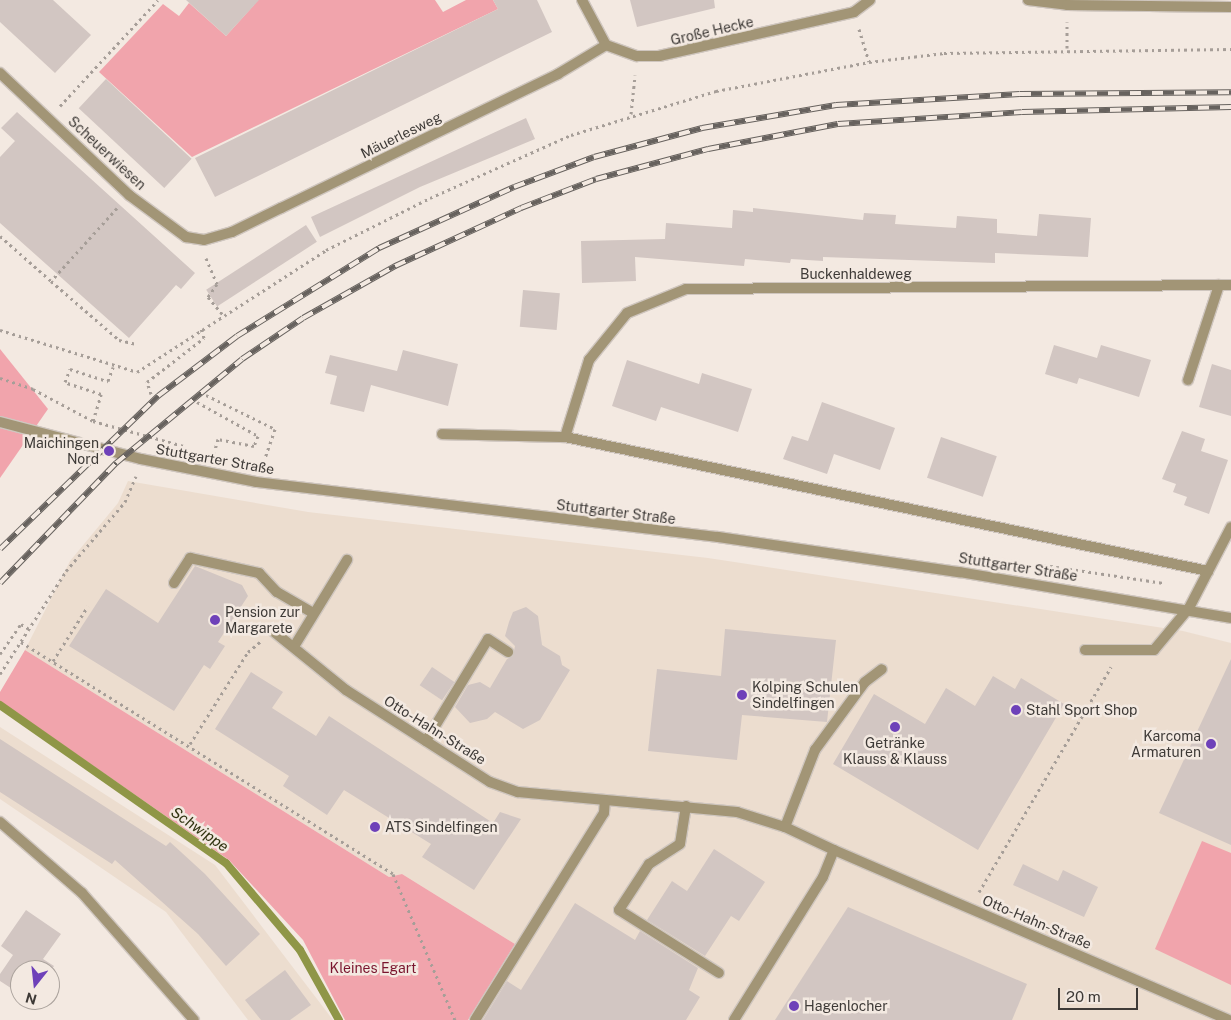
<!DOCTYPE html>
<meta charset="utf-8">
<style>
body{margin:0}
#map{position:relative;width:1231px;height:1020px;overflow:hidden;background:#f3e9e1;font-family:"Public Sans",sans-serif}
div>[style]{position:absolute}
.built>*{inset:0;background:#ecddcf}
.green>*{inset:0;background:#f1a4ac}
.stream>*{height:8px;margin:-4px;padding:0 4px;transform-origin:4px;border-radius:4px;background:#8f9647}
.building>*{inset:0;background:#d2c6c2;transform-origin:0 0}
.path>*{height:3px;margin-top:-1.5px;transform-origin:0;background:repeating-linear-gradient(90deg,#a69e98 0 2.5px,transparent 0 6.5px)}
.roads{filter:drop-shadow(1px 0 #cfc6bf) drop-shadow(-1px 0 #cfc6bf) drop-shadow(0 1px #cfc6bf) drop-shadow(0 -1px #cfc6bf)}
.service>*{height:10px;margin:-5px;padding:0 5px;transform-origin:5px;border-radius:5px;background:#a29576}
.minor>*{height:10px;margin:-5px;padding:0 5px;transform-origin:5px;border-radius:5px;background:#a29576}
.tertiary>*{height:10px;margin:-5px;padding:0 5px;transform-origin:5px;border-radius:5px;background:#a29576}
.rail>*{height:5.5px;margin-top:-2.75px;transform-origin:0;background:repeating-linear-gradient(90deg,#f3e9e1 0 11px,#67625e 0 22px);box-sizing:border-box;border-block:1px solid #67625e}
.dots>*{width:14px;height:14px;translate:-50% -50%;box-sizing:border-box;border:2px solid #f3e9e1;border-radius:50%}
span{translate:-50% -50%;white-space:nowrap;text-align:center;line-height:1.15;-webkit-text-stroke:5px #f3e9e1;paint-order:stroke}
.street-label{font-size:14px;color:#3e3a37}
.poi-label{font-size:14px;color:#3e3a37}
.right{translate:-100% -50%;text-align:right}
.left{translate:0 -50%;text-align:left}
.park-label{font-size:14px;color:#7a152e}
.water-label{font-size:15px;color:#313411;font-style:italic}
.north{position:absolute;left:10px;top:960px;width:50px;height:50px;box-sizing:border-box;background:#f3e9e1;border:1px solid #aba39d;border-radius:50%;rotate:196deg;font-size:14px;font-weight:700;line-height:20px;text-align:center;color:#3e3a37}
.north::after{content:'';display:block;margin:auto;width:18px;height:22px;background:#6e41b9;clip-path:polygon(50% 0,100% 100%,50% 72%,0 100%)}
.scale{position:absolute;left:1058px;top:988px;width:80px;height:22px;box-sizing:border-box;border:2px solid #3e3a37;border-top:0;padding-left:6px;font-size:15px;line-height:18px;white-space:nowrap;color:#3e3a37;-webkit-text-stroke:4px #f3e9e1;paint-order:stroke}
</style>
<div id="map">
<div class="built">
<div style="clip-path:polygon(128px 481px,308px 512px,708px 558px,1183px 631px,1231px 643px,1231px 1020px,468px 1020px,515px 944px,402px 874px,389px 877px,25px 650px,70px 561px,118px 503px)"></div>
<div style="clip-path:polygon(0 727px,215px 865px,333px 1020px,248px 1020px,166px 912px,0 799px)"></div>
</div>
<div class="green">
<div style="clip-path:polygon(249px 0,435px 0,443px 12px,466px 0,493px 0,498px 9px,192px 157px,99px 72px,163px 4px,179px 16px,189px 3px,226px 36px,254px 5px)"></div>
<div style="clip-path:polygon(0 349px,48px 409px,0 478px)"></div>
<div style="clip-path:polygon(25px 650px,389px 877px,402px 874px,515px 944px,468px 1020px,345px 1020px,303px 940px,229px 860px,0 701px,0 692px)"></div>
<div style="clip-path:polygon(1202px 841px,1231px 853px,1231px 985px,1155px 949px)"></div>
</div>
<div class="stream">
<div style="left:0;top:705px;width:276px;rotate:35deg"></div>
<div style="left:226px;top:863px;width:114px;rotate:49.6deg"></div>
<div style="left:300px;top:950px;width:80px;rotate:60.9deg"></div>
</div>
<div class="building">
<div style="clip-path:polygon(0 0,53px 0,91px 35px,55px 73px,0 22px)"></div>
<div style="clip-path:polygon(186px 0,259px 0,226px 36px)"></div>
<div style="clip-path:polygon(493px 0,537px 0,552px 32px,215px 197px,195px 158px,498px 9px)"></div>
<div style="clip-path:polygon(630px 0,714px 0,715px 8px,637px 27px)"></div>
<div style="left:106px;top:79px;width:117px;height:40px;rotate:43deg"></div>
<div style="clip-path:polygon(17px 112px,195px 273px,181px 289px,176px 285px,129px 338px,0 223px,0 157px,15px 141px,1px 128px)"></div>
<div style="clip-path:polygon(526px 118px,535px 139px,420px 187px,320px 237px,311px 217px)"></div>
<div style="clip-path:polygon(753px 208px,863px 220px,864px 213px,896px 215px,895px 224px,956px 228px,957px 216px,997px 219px,997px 233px,1037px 236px,1039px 214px,1091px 218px,1088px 257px,995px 253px,995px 263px,823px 257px,823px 261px,791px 259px,790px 263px,745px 259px,744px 266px,635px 257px,636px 281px,582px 283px,581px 241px,665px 239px,666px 223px,732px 228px,733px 210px,753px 212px)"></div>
<div style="left:306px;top:225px;width:20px;height:119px;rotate:57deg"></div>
<div style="left:523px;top:290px;width:37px;height:37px;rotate:5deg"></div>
<div style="clip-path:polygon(1054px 345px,1097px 358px,1101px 345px,1151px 360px,1139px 397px,1079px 378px,1077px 384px,1045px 374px)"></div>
<div style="clip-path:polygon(403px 350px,458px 364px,448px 406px,371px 385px,364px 412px,330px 404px,337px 376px,325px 373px,330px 355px,397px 371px)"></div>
<div style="clip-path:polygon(627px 360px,699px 384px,702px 373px,752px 389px,738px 432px,661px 407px,656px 421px,612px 406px)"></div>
<div style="clip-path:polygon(1212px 364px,1231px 370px,1231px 416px,1199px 407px)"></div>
<div style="clip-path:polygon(822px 402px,895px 428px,880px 470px,834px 454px,827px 474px,783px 459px,792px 436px,808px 441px)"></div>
<div style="clip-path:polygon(1182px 431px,1205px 439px,1201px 451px,1228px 460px,1209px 514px,1184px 505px,1187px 497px,1173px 492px,1176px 484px,1162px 479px)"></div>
<div style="left:941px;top:437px;width:59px;height:43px;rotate:19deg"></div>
<div style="clip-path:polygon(195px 566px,242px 585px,248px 596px,218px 642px,225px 646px,210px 669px,204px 665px,174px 711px,69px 646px,106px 589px,158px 623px)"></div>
<div style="clip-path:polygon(526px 607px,538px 616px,542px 645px,560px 656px,562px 665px,570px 670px,540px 720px,523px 729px,495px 712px,487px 719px,470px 723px,455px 707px,468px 685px,480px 682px,490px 688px,507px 659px,513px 656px,515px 646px,505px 636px,509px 622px,513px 612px)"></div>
<div style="clip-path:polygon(725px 629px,836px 640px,827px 722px,742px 715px,737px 760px,648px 751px,657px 669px,721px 676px)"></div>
<div style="clip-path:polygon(1231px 659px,1231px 845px,1159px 813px)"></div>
<div style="left:432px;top:667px;width:27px;height:22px;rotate:34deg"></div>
<div style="clip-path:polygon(251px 672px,283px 692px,272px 708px,316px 736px,329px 716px,493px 823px,500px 812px,521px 819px,474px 890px,422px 857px,431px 844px,344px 790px,327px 815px,283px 786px,289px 776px,215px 729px)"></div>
<div style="clip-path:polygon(993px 676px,1015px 689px,1021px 678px,1064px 704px,978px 850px,833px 764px,874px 694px,925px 724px,946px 688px,975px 706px)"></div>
<div style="clip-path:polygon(0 739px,166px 846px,170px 842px,205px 874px,260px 934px,226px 966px,198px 934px,115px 860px,112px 864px,0 792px)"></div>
<div style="clip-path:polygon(714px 849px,765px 882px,739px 921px,731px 916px,705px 956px,647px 920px,672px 881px,687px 891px)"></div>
<div style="clip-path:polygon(1023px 864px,1058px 881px,1063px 870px,1098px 887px,1084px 917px,1013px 885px)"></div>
<div style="clip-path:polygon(575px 903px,635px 940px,640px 931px,698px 968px,689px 990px,700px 997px,686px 1020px,483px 1020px,507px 981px,521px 990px)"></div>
<div style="clip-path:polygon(848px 907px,1027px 984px,1012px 1020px,775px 1020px)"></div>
<div style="clip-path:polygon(26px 910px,61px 934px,43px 959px,54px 966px,50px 972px,20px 970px,20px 994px,0 981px,0 974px,13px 955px,1px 946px)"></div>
<div style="clip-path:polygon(285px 970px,311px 1005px,290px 1020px,261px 1020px,245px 1000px)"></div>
</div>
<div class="path">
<div style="left:859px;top:29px;width:34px;rotate:73deg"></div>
<div style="left:1067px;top:48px;width:26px;rotate:-90deg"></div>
<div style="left:60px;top:106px;width:144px;rotate:-47.2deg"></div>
<div style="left:631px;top:114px;width:39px;rotate:-84deg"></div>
<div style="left:117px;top:208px;width:98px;rotate:132.1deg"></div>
<div style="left:51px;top:281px;width:90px;rotate:40.9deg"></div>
<div style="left:119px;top:340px;width:18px;rotate:13deg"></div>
<div style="left:0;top:236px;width:68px;rotate:41.4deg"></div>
<div style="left:206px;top:258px;width:28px;rotate:67deg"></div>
<div style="left:217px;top:284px;width:16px;rotate:125deg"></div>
<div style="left:208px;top:297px;width:23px;rotate:50deg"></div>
<div style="left:0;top:330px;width:143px;rotate:17deg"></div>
<div style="left:137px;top:372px;width:225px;rotate:-32.8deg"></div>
<div style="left:326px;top:250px;width:116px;rotate:-26.6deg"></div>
<div style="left:430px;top:198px;width:154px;rotate:-24.1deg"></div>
<div style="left:571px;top:135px;width:152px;rotate:-16.9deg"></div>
<div style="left:716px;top:91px;width:156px;rotate:-10.7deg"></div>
<div style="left:869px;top:62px;width:76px;rotate:-6.8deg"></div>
<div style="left:944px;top:53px;width:287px;rotate:-0.8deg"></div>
<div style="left:0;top:378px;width:35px;rotate:18deg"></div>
<div style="left:33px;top:389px;width:68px;rotate:28.1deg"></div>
<div style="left:93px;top:421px;width:94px;rotate:15.4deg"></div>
<div style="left:151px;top:394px;width:13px;rotate:-108deg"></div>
<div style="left:147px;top:382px;width:72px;rotate:-37.7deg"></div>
<div style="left:204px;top:338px;width:10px;rotate:-107deg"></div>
<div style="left:206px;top:395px;width:77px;rotate:26.2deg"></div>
<div style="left:275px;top:429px;width:37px;rotate:109deg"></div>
<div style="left:197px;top:402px;width:70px;rotate:29.1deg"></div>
<div style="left:258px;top:436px;width:11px;rotate:112deg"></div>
<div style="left:254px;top:446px;width:37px;rotate:-169deg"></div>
<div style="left:218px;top:439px;width:15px;rotate:106deg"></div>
<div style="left:93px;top:421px;width:28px;rotate:-73deg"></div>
<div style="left:101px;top:394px;width:38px;rotate:-162deg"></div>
<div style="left:65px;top:382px;width:14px;rotate:-69deg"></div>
<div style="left:70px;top:369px;width:40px;rotate:18deg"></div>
<div style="left:108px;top:381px;width:15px;rotate:-70deg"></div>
<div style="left:1037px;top:564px;width:128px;rotate:8.5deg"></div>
<div style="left:21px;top:642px;width:438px;rotate:31.9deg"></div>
<div style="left:393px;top:874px;width:159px;rotate:67deg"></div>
<div style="left:0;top:654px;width:37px;rotate:-55deg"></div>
<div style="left:21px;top:624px;width:9px;rotate:32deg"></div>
<div style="left:53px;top:661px;width:65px;rotate:-57.5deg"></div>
<div style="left:0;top:674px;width:122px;rotate:-57.3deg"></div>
<div style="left:66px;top:571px;width:91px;rotate:-49.5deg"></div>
<div style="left:125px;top:502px;width:28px;rotate:-67deg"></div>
<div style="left:190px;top:744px;width:109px;rotate:-57.8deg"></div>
<div style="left:248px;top:652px;width:16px;rotate:-40deg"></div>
<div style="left:979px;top:892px;width:261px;rotate:-59.6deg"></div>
</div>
<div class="roads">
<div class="service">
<div style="left:1188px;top:380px;width:100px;rotate:-71.9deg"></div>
<div style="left:174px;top:583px;width:30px;rotate:-57deg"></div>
<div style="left:190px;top:558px;width:71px;rotate:12.3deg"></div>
<div style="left:259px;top:573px;width:26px;rotate:47deg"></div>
<div style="left:277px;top:592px;width:42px;rotate:30.3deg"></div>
<div style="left:295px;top:645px;width:100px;rotate:-58.5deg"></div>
<div style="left:1085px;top:650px;width:69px"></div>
<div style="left:1154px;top:650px;width:55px;rotate:-50.2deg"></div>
<div style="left:426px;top:741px;width:119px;rotate:-58.7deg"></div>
<div style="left:488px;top:639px;width:24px;rotate:33deg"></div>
<div style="left:686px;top:806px;width:38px;rotate:99deg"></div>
<div style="left:680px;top:844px;width:37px;rotate:147deg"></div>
<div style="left:649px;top:864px;width:55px;rotate:123.1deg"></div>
<div style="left:619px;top:910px;width:118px;rotate:32.2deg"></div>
<div style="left:785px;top:827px;width:83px;rotate:-68.7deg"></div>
<div style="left:815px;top:750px;width:84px;rotate:-53.7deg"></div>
<div style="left:865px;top:682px;width:21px;rotate:-37deg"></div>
</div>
<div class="minor">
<div style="left:582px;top:0;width:51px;rotate:61.9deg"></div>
<div style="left:606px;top:45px;width:33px;rotate:20deg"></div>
<div style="left:637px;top:56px;width:22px"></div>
<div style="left:659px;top:56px;width:200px;rotate:-12.7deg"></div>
<div style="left:854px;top:12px;width:20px;rotate:-37deg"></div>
<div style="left:1028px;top:0;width:39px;rotate:7deg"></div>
<div style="left:1067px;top:5px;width:164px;rotate:0.7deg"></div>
<div style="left:0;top:73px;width:178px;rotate:43.4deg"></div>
<div style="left:129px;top:195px;width:71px;rotate:36.4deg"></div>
<div style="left:186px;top:237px;width:18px;rotate:9deg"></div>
<div style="left:204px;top:240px;width:29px;rotate:-16deg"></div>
<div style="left:232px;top:232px;width:55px;rotate:-26.1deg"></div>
<div style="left:281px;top:208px;width:308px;rotate:-25.8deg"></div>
<div style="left:558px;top:74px;width:56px;rotate:-31.1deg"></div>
<div style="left:442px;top:434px;width:123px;rotate:1.4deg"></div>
<div style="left:565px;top:437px;width:657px;rotate:11.77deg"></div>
<div style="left:565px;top:437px;width:81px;rotate:-72.7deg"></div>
<div style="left:589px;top:360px;width:60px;rotate:-51deg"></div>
<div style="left:627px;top:313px;width:64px;rotate:-22.1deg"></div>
<div style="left:686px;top:289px;width:545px;rotate:-0.42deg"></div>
<div style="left:1189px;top:608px;width:91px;rotate:-62.6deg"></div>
<div style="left:273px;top:631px;width:94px;rotate:38.9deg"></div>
<div style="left:346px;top:690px;width:171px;rotate:32.6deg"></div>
<div style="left:490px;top:782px;width:30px;rotate:20deg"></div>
<div style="left:518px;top:792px;width:220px;rotate:5.2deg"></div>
<div style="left:737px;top:812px;width:50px;rotate:17.4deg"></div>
<div style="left:785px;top:827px;width:54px;rotate:25.1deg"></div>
<div style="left:0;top:822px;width:108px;rotate:40.9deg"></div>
<div style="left:82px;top:893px;width:169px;rotate:48.6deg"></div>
<div style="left:475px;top:1020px;width:244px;rotate:-58.1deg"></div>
<div style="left:604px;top:813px;width:13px;rotate:-86deg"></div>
<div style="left:734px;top:1020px;width:168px;rotate:-58.1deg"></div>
<div style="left:823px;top:877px;width:29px;rotate:-68deg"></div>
<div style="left:834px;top:850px;width:429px;rotate:23.3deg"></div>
</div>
<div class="tertiary">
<div style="left:0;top:422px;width:146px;rotate:14.7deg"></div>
<div style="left:141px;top:459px;width:117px;rotate:11.3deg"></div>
<div style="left:256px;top:482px;width:465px;rotate:6.8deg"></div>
<div style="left:718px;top:537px;width:244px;rotate:8.3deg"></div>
<div style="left:959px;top:572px;width:276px;rotate:9.6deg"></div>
</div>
</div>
<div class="rail">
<div style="left:0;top:549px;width:220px;rotate:-44.1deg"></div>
<div style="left:158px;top:396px;width:99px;rotate:-37.2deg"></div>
<div style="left:237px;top:336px;width:167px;rotate:-31.8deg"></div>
<div style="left:379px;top:248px;width:148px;rotate:-24.3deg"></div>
<div style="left:514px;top:187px;width:85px;rotate:-20.6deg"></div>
<div style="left:594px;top:157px;width:112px;rotate:-15deg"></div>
<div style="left:702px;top:128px;width:136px;rotate:-9.7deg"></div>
<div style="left:836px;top:105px;width:184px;rotate:-3.4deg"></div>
<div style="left:1020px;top:94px;width:211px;rotate:-0.5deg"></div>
<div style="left:0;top:583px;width:167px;rotate:-46deg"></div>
<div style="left:116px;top:463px;width:163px;rotate:-39.5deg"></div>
<div style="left:242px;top:359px;width:73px;rotate:-33.9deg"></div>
<div style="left:303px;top:318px;width:106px;rotate:-29.5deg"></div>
<div style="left:395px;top:266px;width:139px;rotate:-24.7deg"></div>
<div style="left:521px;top:208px;width:80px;rotate:-21.1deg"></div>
<div style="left:596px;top:179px;width:116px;rotate:-15deg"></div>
<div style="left:708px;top:149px;width:132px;rotate:-10.9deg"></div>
<div style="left:838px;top:124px;width:184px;rotate:-3.7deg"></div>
<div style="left:1022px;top:112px;width:209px;rotate:-1.4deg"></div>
</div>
<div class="dots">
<div style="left:109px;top:451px;background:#6e41b9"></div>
<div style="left:215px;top:620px;background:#6e41b9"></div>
<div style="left:742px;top:695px;background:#6e41b9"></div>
<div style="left:1016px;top:710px;background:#6e41b9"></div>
<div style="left:895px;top:727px;background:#6e41b9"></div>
<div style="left:1211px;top:744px;background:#6e41b9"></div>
<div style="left:375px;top:827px;background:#6e41b9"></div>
<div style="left:794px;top:1006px;background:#6e41b9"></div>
</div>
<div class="street-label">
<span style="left:712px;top:31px;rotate:-13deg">Große Hecke</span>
<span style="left:401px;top:135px;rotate:-26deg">Mäuerlesweg</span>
<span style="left:107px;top:153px;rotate:43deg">Scheuerwiesen</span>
<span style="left:856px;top:274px">Buckenhaldeweg</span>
<span style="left:215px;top:459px;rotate:10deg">Stuttgarter Straße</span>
<span style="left:616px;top:512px;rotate:7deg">Stuttgarter Straße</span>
<span style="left:1018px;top:567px;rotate:9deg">Stuttgarter Straße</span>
<span style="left:435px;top:730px;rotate:32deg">Otto-Hahn-Straße</span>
<span style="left:1037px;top:922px;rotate:23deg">Otto-Hahn-Straße</span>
</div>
<div class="poi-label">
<span class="right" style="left:99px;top:451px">Maichingen<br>Nord</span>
<span class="left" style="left:225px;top:620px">Pension zur<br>Margarete</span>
<span class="left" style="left:752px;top:695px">Kolping Schulen<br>Sindelfingen</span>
<span class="left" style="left:1026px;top:710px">Stahl Sport Shop</span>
<span class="right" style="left:1201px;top:744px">Karcoma<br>Armaturen</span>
<span style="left:895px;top:751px">Getränke<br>Klauss &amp; Klauss</span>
<span class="left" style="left:385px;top:827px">ATS Sindelfingen</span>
<span class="left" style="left:804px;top:1006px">Hagenlocher</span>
</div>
<div class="park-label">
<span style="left:373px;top:968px">Kleines Egart</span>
</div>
<div class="water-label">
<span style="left:200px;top:829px;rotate:35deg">Schwippe</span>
</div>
<div class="north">N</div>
<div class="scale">20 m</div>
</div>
